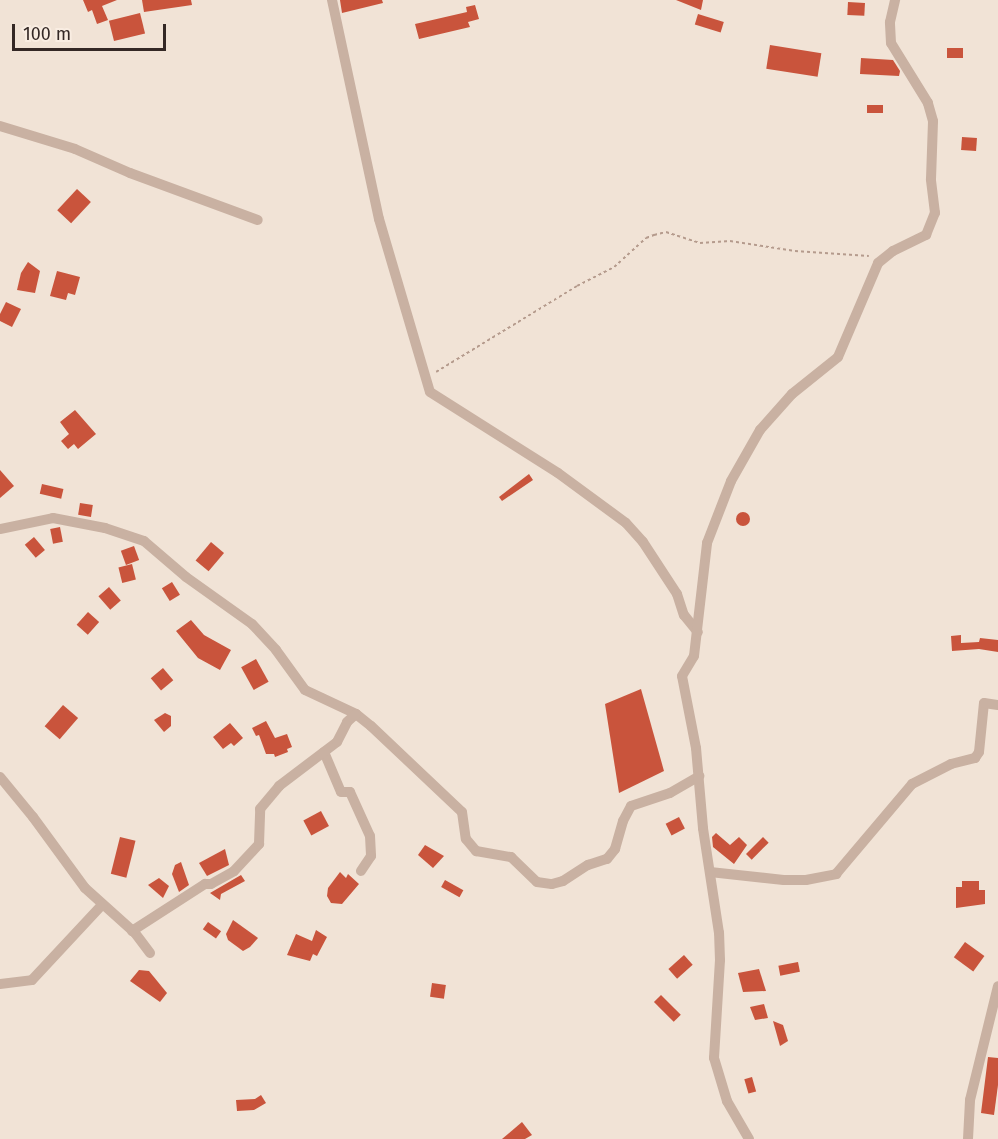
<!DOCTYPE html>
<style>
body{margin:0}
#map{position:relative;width:998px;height:1139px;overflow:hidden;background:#f1e3d6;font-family:"Fira Sans",sans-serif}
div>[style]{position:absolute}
.building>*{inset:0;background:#c9543c;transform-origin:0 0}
.round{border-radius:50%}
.path>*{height:1.5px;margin-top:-0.75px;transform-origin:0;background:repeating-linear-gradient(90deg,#b59b8d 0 3px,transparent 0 6px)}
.street>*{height:10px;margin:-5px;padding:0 5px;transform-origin:5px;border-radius:5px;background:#c9b1a2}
span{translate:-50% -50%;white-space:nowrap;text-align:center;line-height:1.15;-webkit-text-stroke:5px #f9ede2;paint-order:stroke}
.scale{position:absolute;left:12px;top:24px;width:154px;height:27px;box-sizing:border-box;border:3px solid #342825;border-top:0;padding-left:8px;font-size:18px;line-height:21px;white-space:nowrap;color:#342825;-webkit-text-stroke:4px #f9ede2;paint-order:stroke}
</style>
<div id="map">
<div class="building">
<div style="clip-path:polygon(83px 0,117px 0,102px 6px,108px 20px,97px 24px,92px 10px,88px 12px)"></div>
<div style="clip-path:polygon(142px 0,191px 0,192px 5px,144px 12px)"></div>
<div style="clip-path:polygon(340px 0,382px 0,383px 3px,342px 13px)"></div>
<div style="clip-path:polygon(676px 0,703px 0,701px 10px)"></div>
<div style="left:848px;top:2px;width:17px;height:13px;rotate:3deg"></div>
<div style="clip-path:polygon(475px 5px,479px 19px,468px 22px,470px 27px,419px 39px,415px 24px,467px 12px,466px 7px)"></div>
<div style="left:140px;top:13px;width:21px;height:32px;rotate:76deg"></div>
<div style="left:698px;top:14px;width:27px;height:11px;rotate:17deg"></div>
<div style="left:770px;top:45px;width:52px;height:24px;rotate:9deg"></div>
<div style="left:947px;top:48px;width:16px;height:10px"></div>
<div style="clip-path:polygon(861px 58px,893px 60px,900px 71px,899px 76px,860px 74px)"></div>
<div style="left:867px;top:105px;width:16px;height:8px"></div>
<div style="left:962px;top:137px;width:15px;height:13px;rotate:4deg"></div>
<div style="left:77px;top:189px;width:19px;height:29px;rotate:43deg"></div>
<div style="clip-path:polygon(28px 262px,40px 271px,35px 293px,17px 290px,21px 273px)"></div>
<div style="clip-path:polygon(57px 271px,80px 277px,75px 295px,68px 293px,66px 300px,50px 296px)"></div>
<div style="clip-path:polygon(6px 302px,21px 309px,12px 327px,0 321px,0 314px)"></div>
<div style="clip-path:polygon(75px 410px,96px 434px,78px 449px,74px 444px,68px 449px,61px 441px,69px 434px,60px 422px)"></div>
<div style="clip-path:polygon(0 470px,14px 486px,0 498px)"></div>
<div style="clip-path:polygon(529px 474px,533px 480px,502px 501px,499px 497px)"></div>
<div style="left:42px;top:484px;width:22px;height:10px;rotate:13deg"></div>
<div style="left:80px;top:503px;width:13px;height:12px;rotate:9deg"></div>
<div class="round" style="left:736px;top:512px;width:14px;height:14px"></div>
<div style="left:60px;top:527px;width:15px;height:10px;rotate:79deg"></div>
<div style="left:34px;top:537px;width:17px;height:12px;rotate:50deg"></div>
<div style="left:211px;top:542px;width:17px;height:24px;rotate:40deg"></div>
<div style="left:134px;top:546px;width:15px;height:14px;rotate:70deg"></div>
<div style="left:132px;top:564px;width:16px;height:14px;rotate:76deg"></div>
<div style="left:172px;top:582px;width:15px;height:12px;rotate:58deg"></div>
<div style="left:109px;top:587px;width:18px;height:14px;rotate:49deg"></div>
<div style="left:88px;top:612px;width:15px;height:17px;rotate:42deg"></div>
<div style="clip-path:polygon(191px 620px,204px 635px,231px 650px,220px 670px,198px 658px,176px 631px)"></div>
<div style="clip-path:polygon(961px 635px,961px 643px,979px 642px,980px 638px,998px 640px,998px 652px,979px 649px,952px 651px,951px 636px)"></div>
<div style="left:256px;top:659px;width:26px;height:17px;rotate:61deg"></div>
<div style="left:163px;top:668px;width:16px;height:16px;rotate:50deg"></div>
<div style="clip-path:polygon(641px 689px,664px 771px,619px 793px,605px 704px)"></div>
<div style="left:63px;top:705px;width:20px;height:28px;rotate:41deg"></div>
<div style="clip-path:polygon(165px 713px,171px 716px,171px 726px,164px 732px,154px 720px)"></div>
<div style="clip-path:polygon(266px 721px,275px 738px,287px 734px,292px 747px,287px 749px,288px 752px,275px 757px,274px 754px,266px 754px,259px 735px,256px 736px,252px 728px)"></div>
<div style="clip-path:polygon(230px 723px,243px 738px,234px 746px,231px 743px,223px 749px,213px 737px)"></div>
<div style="left:321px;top:811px;width:17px;height:20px;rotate:62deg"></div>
<div style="left:679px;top:817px;width:13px;height:15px;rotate:63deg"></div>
<div style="clip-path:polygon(716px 833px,730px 845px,739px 837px,747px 845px,734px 864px,713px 847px,712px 837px)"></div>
<div style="left:120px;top:837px;width:16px;height:38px;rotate:14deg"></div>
<div style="left:763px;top:837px;width:8px;height:24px;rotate:45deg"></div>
<div style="clip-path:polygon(425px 845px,444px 856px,433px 868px,418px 855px)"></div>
<div style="clip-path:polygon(225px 849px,229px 865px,207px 876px,199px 863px)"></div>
<div style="clip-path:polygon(181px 862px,189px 885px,179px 892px,172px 874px,175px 865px)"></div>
<div style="clip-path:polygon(340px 872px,346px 878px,348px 874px,359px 884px,342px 904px,331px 903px,327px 896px,328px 888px)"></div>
<div style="clip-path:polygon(241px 875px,245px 881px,221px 894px,220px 900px,210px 893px)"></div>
<div style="clip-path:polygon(159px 878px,169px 886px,163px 898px,148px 885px)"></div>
<div style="left:445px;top:880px;width:21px;height:8px;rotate:29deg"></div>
<div style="clip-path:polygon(962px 881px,979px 881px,979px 890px,985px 890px,985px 904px,956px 908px,956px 887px,962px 887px)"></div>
<div style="clip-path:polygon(233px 920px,258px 938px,250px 947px,243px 951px,228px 940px,226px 934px)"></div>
<div style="left:208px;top:922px;width:16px;height:9px;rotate:35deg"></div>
<div style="clip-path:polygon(316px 930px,327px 937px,317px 956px,313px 954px,310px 961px,287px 955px,296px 934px,312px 941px)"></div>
<div style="left:965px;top:942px;width:24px;height:19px;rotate:36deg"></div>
<div style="left:684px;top:955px;width:13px;height:21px;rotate:48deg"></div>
<div style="left:798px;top:962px;width:10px;height:20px;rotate:79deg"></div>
<div style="clip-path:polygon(759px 969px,766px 991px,743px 992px,738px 973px)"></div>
<div style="clip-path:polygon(139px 970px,149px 971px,167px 993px,160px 1002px,130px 981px)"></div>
<div style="left:432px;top:983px;width:14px;height:14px;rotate:8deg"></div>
<div style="left:661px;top:995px;width:28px;height:10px;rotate:45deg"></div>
<div style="clip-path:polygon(764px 1004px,768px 1018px,755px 1020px,750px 1007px)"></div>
<div style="clip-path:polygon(773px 1021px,783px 1025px,788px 1041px,780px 1046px)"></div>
<div style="clip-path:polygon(988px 1057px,998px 1058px,998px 1085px,994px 1115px,981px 1113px)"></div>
<div style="left:752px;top:1077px;width:15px;height:8px;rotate:74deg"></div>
<div style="clip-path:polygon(261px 1095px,266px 1103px,254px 1110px,237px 1111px,236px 1100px,255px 1099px)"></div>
<div style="clip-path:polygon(522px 1122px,532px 1135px,525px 1139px,502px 1139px)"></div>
</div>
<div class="path">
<div style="left:436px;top:372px;width:165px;rotate:-31.4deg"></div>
<div style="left:577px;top:286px;width:42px;rotate:-27.2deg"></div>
<div style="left:614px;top:267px;width:43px;rotate:-42.2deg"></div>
<div style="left:646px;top:238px;width:9px;rotate:-21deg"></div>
<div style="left:654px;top:235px;width:12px;rotate:-14deg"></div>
<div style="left:666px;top:232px;width:36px;rotate:18deg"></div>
<div style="left:700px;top:243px;width:30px;rotate:-4deg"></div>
<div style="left:730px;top:241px;width:66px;rotate:8.7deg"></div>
<div style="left:795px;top:251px;width:74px;rotate:3.9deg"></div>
</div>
<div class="street">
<div style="left:332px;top:0;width:224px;rotate:77.9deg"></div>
<div style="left:379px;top:219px;width:180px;rotate:73.6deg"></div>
<div style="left:430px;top:392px;width:151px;rotate:32.3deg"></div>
<div style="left:558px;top:473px;width:84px;rotate:36.3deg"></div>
<div style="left:626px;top:523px;width:25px;rotate:48deg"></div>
<div style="left:643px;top:542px;width:62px;rotate:56.8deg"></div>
<div style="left:677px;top:594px;width:22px;rotate:72deg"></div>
<div style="left:684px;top:615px;width:22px;rotate:51deg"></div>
<div style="left:0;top:126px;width:78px;rotate:17deg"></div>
<div style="left:75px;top:149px;width:60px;rotate:23.6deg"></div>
<div style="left:130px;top:173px;width:136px;rotate:20.2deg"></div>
<div style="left:0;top:529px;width:54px;rotate:-11.7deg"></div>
<div style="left:53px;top:518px;width:53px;rotate:10.9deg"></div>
<div style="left:105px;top:528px;width:41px;rotate:18.4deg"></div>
<div style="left:144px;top:541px;width:55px;rotate:40.6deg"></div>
<div style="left:186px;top:577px;width:81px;rotate:35.5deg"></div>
<div style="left:252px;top:624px;width:35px;rotate:47deg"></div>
<div style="left:276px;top:650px;width:49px;rotate:54.1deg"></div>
<div style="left:305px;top:690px;width:56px;rotate:25.2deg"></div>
<div style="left:356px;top:714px;width:19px;rotate:39deg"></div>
<div style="left:371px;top:726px;width:125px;rotate:43.4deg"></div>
<div style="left:462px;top:812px;width:27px;rotate:82deg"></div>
<div style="left:466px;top:839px;width:16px;rotate:50deg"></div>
<div style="left:476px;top:851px;width:36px;rotate:10deg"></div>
<div style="left:511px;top:857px;width:36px;rotate:44deg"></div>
<div style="left:537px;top:882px;width:15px;rotate:8deg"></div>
<div style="left:552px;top:884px;width:11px;rotate:-15deg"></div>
<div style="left:563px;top:881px;width:30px;rotate:-33deg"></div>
<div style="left:588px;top:865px;width:20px;rotate:-18deg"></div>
<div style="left:607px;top:859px;width:13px;rotate:-51deg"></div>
<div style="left:615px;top:849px;width:29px;rotate:-74deg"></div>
<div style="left:623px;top:821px;width:17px;rotate:-62deg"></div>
<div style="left:631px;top:806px;width:41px;rotate:-18.4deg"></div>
<div style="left:670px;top:793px;width:34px;rotate:-30deg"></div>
<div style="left:324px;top:752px;width:43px;rotate:67deg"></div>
<div style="left:341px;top:792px;width:9px"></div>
<div style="left:350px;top:792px;width:48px;rotate:65.6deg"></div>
<div style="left:370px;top:836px;width:20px;rotate:87deg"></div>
<div style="left:371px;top:856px;width:18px;rotate:124deg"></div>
<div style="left:0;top:777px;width:52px;rotate:50.5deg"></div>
<div style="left:33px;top:817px;width:88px;rotate:53.8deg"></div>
<div style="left:85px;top:888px;width:67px;rotate:42deg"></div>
<div style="left:135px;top:933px;width:25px;rotate:53deg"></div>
<div style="left:710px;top:872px;width:74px;rotate:6.2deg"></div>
<div style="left:784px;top:880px;width:22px"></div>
<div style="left:806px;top:880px;width:31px;rotate:-11deg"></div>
<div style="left:836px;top:874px;width:118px;rotate:-49.8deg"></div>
<div style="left:912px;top:784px;width:44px;rotate:-27.1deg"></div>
<div style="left:951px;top:764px;width:25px;rotate:-14deg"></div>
<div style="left:975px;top:758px;width:7px;rotate:-56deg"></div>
<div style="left:979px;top:752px;width:49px;rotate:-84.2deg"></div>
<div style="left:984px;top:703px;width:14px;rotate:8deg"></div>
<div style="left:132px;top:931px;width:87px;rotate:-32.8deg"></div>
<div style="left:205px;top:884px;width:6px"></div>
<div style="left:211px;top:884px;width:26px;rotate:-29deg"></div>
<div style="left:234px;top:871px;width:37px;rotate:-47deg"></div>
<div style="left:259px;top:844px;width:35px;rotate:-88deg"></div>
<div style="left:260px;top:809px;width:30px;rotate:-50deg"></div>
<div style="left:279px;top:786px;width:73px;rotate:-37.2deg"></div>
<div style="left:337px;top:742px;width:22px;rotate:-63deg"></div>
<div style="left:347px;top:722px;width:12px;rotate:-42deg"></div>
<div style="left:0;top:984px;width:32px;rotate:-7deg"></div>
<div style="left:32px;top:980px;width:103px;rotate:-47deg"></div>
<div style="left:749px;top:1139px;width:44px;rotate:-120.1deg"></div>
<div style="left:727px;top:1101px;width:45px;rotate:-106.8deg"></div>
<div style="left:714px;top:1058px;width:98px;rotate:-86.5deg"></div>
<div style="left:720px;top:960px;width:27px;rotate:-92deg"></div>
<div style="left:719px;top:933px;width:106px;rotate:-98.7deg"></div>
<div style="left:703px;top:828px;width:80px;rotate:-95deg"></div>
<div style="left:696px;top:748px;width:73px;rotate:-101deg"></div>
<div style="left:682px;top:676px;width:23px;rotate:-59deg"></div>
<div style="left:694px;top:656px;width:114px;rotate:-83.4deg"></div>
<div style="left:707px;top:543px;width:66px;rotate:-68.8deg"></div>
<div style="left:731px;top:481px;width:59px;rotate:-60.4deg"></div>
<div style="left:760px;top:430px;width:48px;rotate:-48.4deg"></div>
<div style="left:792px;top:394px;width:59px;rotate:-38.8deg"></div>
<div style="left:838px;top:357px;width:102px;rotate:-66.9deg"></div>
<div style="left:878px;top:263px;width:19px;rotate:-39deg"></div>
<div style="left:893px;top:251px;width:37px;rotate:-26deg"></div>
<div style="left:926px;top:235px;width:24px;rotate:-68deg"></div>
<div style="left:935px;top:213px;width:34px;rotate:-97deg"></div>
<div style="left:931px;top:179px;width:58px;rotate:-88deg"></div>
<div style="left:933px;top:121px;width:19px;rotate:-106deg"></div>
<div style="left:928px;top:103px;width:70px;rotate:-121.7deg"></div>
<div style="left:891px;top:43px;width:21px;rotate:-93deg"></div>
<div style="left:890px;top:22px;width:23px;rotate:-77deg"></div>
<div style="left:968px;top:1139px;width:39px;rotate:-87deg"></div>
<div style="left:970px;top:1100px;width:117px;rotate:-76.2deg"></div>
</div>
<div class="scale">100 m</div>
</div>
